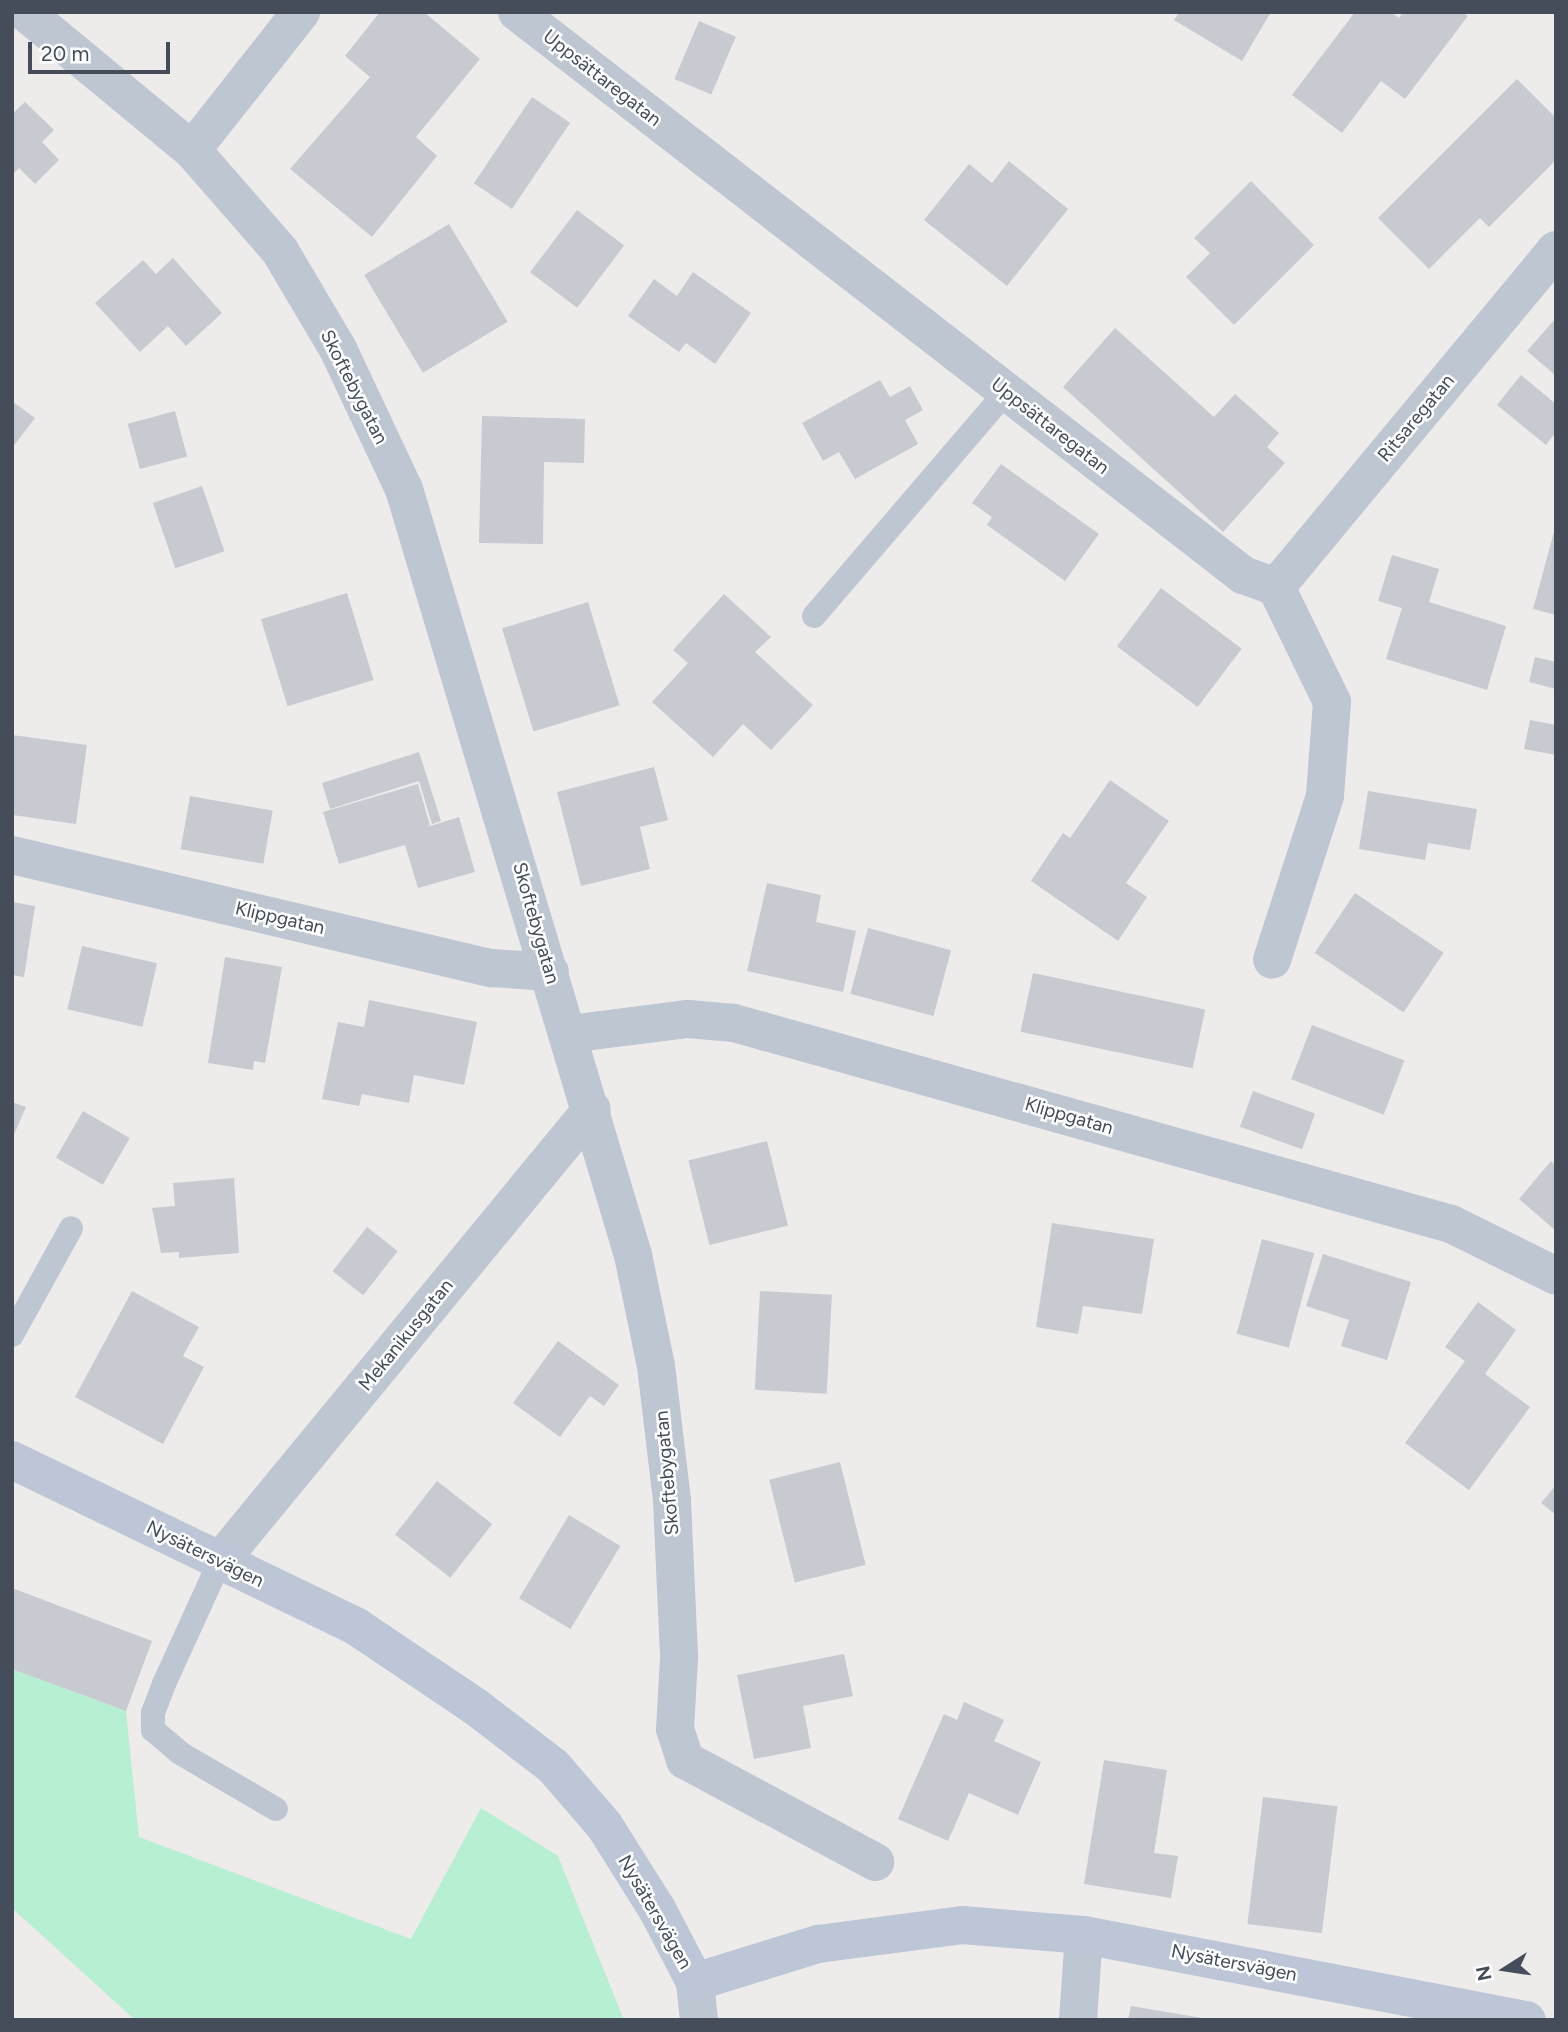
<!DOCTYPE html>
<meta charset="utf-8">
<style>
body{margin:0}
#map{position:relative;width:1568px;height:2032px;overflow:hidden;background:#eeebeb;font-family:Figtree,sans-serif}
div>[style]{position:absolute}
.green>*{inset:0;background:#b7efd2}
.building>*{inset:0;background:#c8cad1;transform-origin:0 0}
.lane>*{height:24px;margin:-12px;padding:0 12px;transform-origin:12px;border-radius:12px;background:#bec6d2}
.street>*{height:38px;margin:-19px;padding:0 19px;transform-origin:19px;border-radius:19px;background:#bec6d2}
.secondary>*{height:38px;margin:-19px;padding:0 19px;transform-origin:19px;border-radius:19px;background:#bdc6d6}
span{translate:-50% -50%;white-space:nowrap;text-align:center;line-height:1.15;-webkit-text-stroke:5px #fff;paint-order:stroke}
.street-label{font-size:19px;color:#444d59}
.frame{position:absolute;inset:0;border:14px solid #444d59;pointer-events:none}
.north{position:absolute;left:1470px;top:1934px;width:70px;height:70px;-webkit-text-stroke:5px #fff;paint-order:stroke;rotate:258deg;font-size:19px;font-weight:700;line-height:28px;text-align:center;color:#444d59}
.north::after{content:'';display:block;margin:auto;width:24px;height:32px;background:#444d59;clip-path:polygon(50% 0,100% 100%,50% 72%,0 100%)}
.scale{position:absolute;left:28px;top:42px;width:142px;height:32px;box-sizing:border-box;border:4px solid #444d59;border-top:0;padding-left:9px;font-size:21px;line-height:24px;white-space:nowrap;color:#444d59;-webkit-text-stroke:5px #fff;paint-order:stroke}
</style>
<div id="map">
<div class="green">
<div style="clip-path:polygon(12px 1669px,126px 1711px,139px 1837px,411px 1939px,481px 1808px,558px 1856px,624px 2020px,135px 2020px,12px 1908px)"></div>
</div>
<div class="building">
<div style="clip-path:polygon(380px 12px,424px 12px,480px 59px,416px 137px,437px 156px,372px 237px,290px 169px,370px 77px,345px 56px)"></div>
<div style="clip-path:polygon(1179px 12px,1271px 12px,1242px 61px,1174px 20px)"></div>
<div style="clip-path:polygon(1355px 12px,1391px 12px,1399px 18px,1403px 12px,1462px 12px,1468px 16px,1405px 99px,1381px 81px,1342px 133px,1292px 95px)"></div>
<div style="left:699px;top:21px;width:40px;height:63px;rotate:23deg"></div>
<div style="clip-path:polygon(1517px 79px,1556px 118px,1556px 160px,1489px 227px,1480px 218px,1429px 269px,1378px 218px)"></div>
<div style="left:532px;top:97px;width:46px;height:104px;rotate:34deg"></div>
<div style="clip-path:polygon(25px 102px,54px 130px,42px 142px,59px 160px,35px 184px,19px 168px,12px 175px,12px 114px)"></div>
<div style="clip-path:polygon(1009px 161px,1068px 209px,1007px 286px,924px 220px,969px 164px,992px 183px)"></div>
<div style="clip-path:polygon(1251px 181px,1314px 245px,1234px 325px,1186px 277px,1210px 253px,1194px 238px)"></div>
<div style="left:577px;top:210px;width:59px;height:78px;rotate:37deg"></div>
<div style="left:449px;top:224px;width:114px;height:99px;rotate:59deg"></div>
<div style="clip-path:polygon(173px 258px,222px 313px,186px 346px,168px 326px,140px 352px,95px 303px,143px 260px,156px 274px)"></div>
<div style="clip-path:polygon(693px 272px,751px 313px,715px 364px,686px 343px,679px 352px,628px 316px,654px 279px,677px 296px)"></div>
<div style="clip-path:polygon(1556px 318px,1556px 376px,1527px 351px)"></div>
<div style="clip-path:polygon(1115px 328px,1214px 417px,1235px 394px,1279px 433px,1267px 447px,1285px 463px,1223px 532px,1063px 387px)"></div>
<div style="clip-path:polygon(1521px 375px,1556px 404px,1556px 432px,1546px 445px,1497px 405px)"></div>
<div style="clip-path:polygon(880px 380px,890px 397px,910px 386px,923px 410px,905px 420px,918px 444px,855px 479px,839px 452px,823px 461px,802px 423px)"></div>
<div style="clip-path:polygon(12px 401px,35px 418px,12px 448px)"></div>
<div style="left:175px;top:411px;width:47px;height:49px;rotate:75deg"></div>
<div style="clip-path:polygon(482px 416px,585px 419px,584px 463px,544px 462px,543px 544px,479px 543px)"></div>
<div style="clip-path:polygon(1001px 464px,1099px 534px,1065px 581px,987px 525px,992px 517px,972px 503px)"></div>
<div style="left:202px;top:486px;width:69px;height:52px;rotate:71deg"></div>
<div style="clip-path:polygon(1555px 528px,1556px 528px,1556px 615px,1533px 609px)"></div>
<div style="clip-path:polygon(1392px 555px,1439px 569px,1429px 602px,1506px 626px,1487px 690px,1386px 659px,1402px 608px,1378px 601px)"></div>
<div style="left:1161px;top:588px;width:101px;height:73px;rotate:37deg"></div>
<div style="left:347px;top:593px;width:91px;height:90px;rotate:73deg"></div>
<div style="clip-path:polygon(724px 594px,771px 637px,755px 652px,813px 705px,771px 750px,743px 724px,713px 757px,652px 702px,688px 663px,673px 650px)"></div>
<div style="left:588px;top:602px;width:108px;height:90px;rotate:73deg"></div>
<div style="clip-path:polygon(1535px 657px,1556px 662px,1556px 689px,1529px 682px)"></div>
<div style="clip-path:polygon(1530px 720px,1556px 725px,1556px 755px,1524px 749px)"></div>
<div style="clip-path:polygon(12px 735px,87px 745px,76px 824px,12px 815px)"></div>
<div style="clip-path:polygon(419px 752px,441px 821px,432px 824px,419px 781px,330px 809px,322px 783px)"></div>
<div style="clip-path:polygon(654px 767px,668px 820px,640px 827px,650px 869px,581px 886px,557px 792px)"></div>
<div style="clip-path:polygon(1110px 780px,1169px 821px,1126px 883px,1147px 897px,1118px 941px,1031px 881px,1063px 833px,1070px 838px)"></div>
<div style="clip-path:polygon(418px 784px,430px 825px,427px 827px,459px 817px,475px 872px,418px 888px,405px 845px,339px 864px,323px 812px)"></div>
<div style="clip-path:polygon(1368px 791px,1477px 809px,1470px 850px,1428px 843px,1425px 860px,1359px 849px)"></div>
<div style="left:190px;top:796px;width:84px;height:54px;rotate:10deg"></div>
<div style="clip-path:polygon(767px 883px,821px 895px,816px 922px,856px 931px,843px 992px,747px 971px)"></div>
<div style="left:1355px;top:893px;width:107px;height:72px;rotate:34deg"></div>
<div style="clip-path:polygon(12px 902px,35px 906px,24px 977px,12px 975px)"></div>
<div style="left:868px;top:928px;width:86px;height:68px;rotate:15deg"></div>
<div style="left:82px;top:946px;width:77px;height:65px;rotate:13deg"></div>
<div style="clip-path:polygon(225px 957px,282px 967px,265px 1063px,254px 1061px,253px 1070px,208px 1063px)"></div>
<div style="left:1033px;top:973px;width:176px;height:60px;rotate:12deg"></div>
<div style="clip-path:polygon(369px 1000px,477px 1022px,464px 1085px,414px 1075px,409px 1103px,362px 1094px,359px 1106px,322px 1099px,338px 1022px,364px 1027px)"></div>
<div style="left:1312px;top:1025px;width:99px;height:58px;rotate:21deg"></div>
<div style="left:1253px;top:1091px;width:66px;height:38px;rotate:20deg"></div>
<div style="clip-path:polygon(12px 1102px,26px 1107px,12px 1139px)"></div>
<div style="left:83px;top:1111px;width:54px;height:54px;rotate:30deg"></div>
<div style="left:767px;top:1141px;width:87px;height:81px;rotate:76deg"></div>
<div style="clip-path:polygon(1551px 1161px,1556px 1166px,1556px 1231px,1519px 1199px)"></div>
<div style="clip-path:polygon(234px 1178px,239px 1253px,179px 1258px,179px 1252px,161px 1253px,152px 1208px,175px 1206px,173px 1183px)"></div>
<div style="clip-path:polygon(1052px 1223px,1154px 1239px,1142px 1314px,1083px 1306px,1078px 1334px,1036px 1327px)"></div>
<div style="left:367px;top:1227px;width:39px;height:56px;rotate:38deg"></div>
<div style="left:1262px;top:1239px;width:54px;height:98px;rotate:15deg"></div>
<div style="clip-path:polygon(1323px 1254px,1411px 1282px,1387px 1360px,1341px 1346px,1349px 1320px,1306px 1306px)"></div>
<div style="clip-path:polygon(132px 1291px,199px 1327px,183px 1356px,204px 1367px,163px 1444px,75px 1397px)"></div>
<div style="left:760px;top:1291px;width:72px;height:99px;rotate:3deg"></div>
<div style="clip-path:polygon(1478px 1302px,1516px 1330px,1485px 1374px,1530px 1407px,1469px 1490px,1405px 1443px,1465px 1361px,1445px 1347px)"></div>
<div style="clip-path:polygon(558px 1341px,619px 1385px,604px 1406px,590px 1396px,560px 1437px,513px 1403px)"></div>
<div style="left:840px;top:1462px;width:106px;height:73px;rotate:76deg"></div>
<div style="left:437px;top:1481px;width:70px;height:68px;rotate:38deg"></div>
<div style="clip-path:polygon(1556px 1485px,1556px 1515px,1541px 1503px)"></div>
<div style="left:569px;top:1515px;width:60px;height:97px;rotate:31deg"></div>
<div style="clip-path:polygon(12px 1588px,152px 1641px,126px 1711px,12px 1669px)"></div>
<div style="clip-path:polygon(844px 1654px,853px 1696px,803px 1706px,811px 1748px,754px 1759px,737px 1675px)"></div>
<div style="clip-path:polygon(964px 1702px,1004px 1720px,994px 1741px,1041px 1762px,1018px 1815px,969px 1793px,948px 1841px,898px 1819px,944px 1714px,957px 1720px)"></div>
<div style="clip-path:polygon(1104px 1760px,1167px 1770px,1154px 1853px,1178px 1856px,1171px 1898px,1084px 1884px)"></div>
<div style="left:1263px;top:1797px;width:75px;height:128px;rotate:7deg"></div>
<div style="clip-path:polygon(1131px 2006px,1202px 2018px,1202px 2020px,1128px 2020px)"></div>
</div>
<div class="lane">
<div style="left:814px;top:616px;width:295px;rotate:-49.4deg"></div>
<div style="left:12px;top:1335px;width:122px;rotate:-61.1deg"></div>
<div style="left:220px;top:1561px;width:135px;rotate:114.5deg"></div>
<div style="left:164px;top:1684px;width:31px;rotate:111deg"></div>
<div style="left:153px;top:1713px;width:17px;rotate:90deg"></div>
<div style="left:153px;top:1730px;width:35px;rotate:40deg"></div>
<div style="left:180px;top:1753px;width:111px;rotate:30.3deg"></div>
</div>
<div class="street">
<div style="left:25px;top:12px;width:217px;rotate:39.6deg"></div>
<div style="left:192px;top:150px;width:134px;rotate:48.9deg"></div>
<div style="left:280px;top:251px;width:114px;rotate:59.4deg"></div>
<div style="left:338px;top:349px;width:155px;rotate:64.8deg"></div>
<div style="left:404px;top:489px;width:799px;rotate:73.36deg"></div>
<div style="left:633px;top:1255px;width:113px;rotate:78.3deg"></div>
<div style="left:656px;top:1366px;width:136px;rotate:83.2deg"></div>
<div style="left:672px;top:1501px;width:157px;rotate:87.4deg"></div>
<div style="left:679px;top:1658px;width:71px;rotate:93.2deg"></div>
<div style="left:675px;top:1729px;width:33px;rotate:72deg"></div>
<div style="left:685px;top:1760px;width:216px;rotate:28.2deg"></div>
<div style="left:517px;top:12px;width:919px;rotate:37.79deg"></div>
<div style="left:1243px;top:575px;width:35px;rotate:20deg"></div>
<div style="left:1276px;top:587px;width:128px;rotate:64deg"></div>
<div style="left:1332px;top:702px;width:94px;rotate:94.3deg"></div>
<div style="left:1325px;top:796px;width:172px;rotate:107.9deg"></div>
<div style="left:192px;top:150px;width:176px;rotate:-51.7deg"></div>
<div style="left:1276px;top:587px;width:438px;rotate:-50.3deg"></div>
<div style="left:12px;top:855px;width:492px;rotate:13.3deg"></div>
<div style="left:491px;top:968px;width:59px;rotate:3.9deg"></div>
<div style="left:569px;top:1034px;width:120px;rotate:-7.2deg"></div>
<div style="left:688px;top:1019px;width:46px;rotate:5deg"></div>
<div style="left:734px;top:1023px;width:745px;rotate:15.66deg"></div>
<div style="left:1451px;top:1224px;width:117px;rotate:26.3deg"></div>
<div style="left:220px;top:1561px;width:585px;rotate:-50.55deg"></div>
<div style="left:695px;top:1982px;width:38px;rotate:84deg"></div>
<div style="left:1078px;top:2020px;width:85px;rotate:-86deg"></div>
</div>
<div class="secondary">
<div style="left:12px;top:1460px;width:383px;rotate:25.8deg"></div>
<div style="left:357px;top:1627px;width:143px;rotate:33.9deg"></div>
<div style="left:476px;top:1707px;width:97px;rotate:37.5deg"></div>
<div style="left:553px;top:1766px;width:78px;rotate:49.2deg"></div>
<div style="left:604px;top:1825px;width:99px;rotate:57.8deg"></div>
<div style="left:657px;top:1909px;width:82px;rotate:62.5deg"></div>
<div style="left:695px;top:1982px;width:129px;rotate:-17.2deg"></div>
<div style="left:818px;top:1944px;width:145px;rotate:-7.5deg"></div>
<div style="left:962px;top:1925px;width:122px;rotate:4.7deg"></div>
<div style="left:1084px;top:1935px;width:451px;rotate:10.9deg"></div>
</div>
<div class="street-label">
<span style="left:602px;top:78px;rotate:38deg">Uppsättaregatan</span>
<span style="left:354px;top:387px;rotate:63deg">Skoftebygatan</span>
<span style="left:1416px;top:418px;rotate:-50deg">Ritsaregatan</span>
<span style="left:1050px;top:426px;rotate:38deg">Uppsättaregatan</span>
<span style="left:280px;top:918px;rotate:13deg">Klippgatan</span>
<span style="left:536px;top:923px;rotate:74deg">Skoftebygatan</span>
<span style="left:1069px;top:1116px;rotate:16deg">Klippgatan</span>
<span style="left:406px;top:1335px;rotate:-51deg">Mekanikusgatan</span>
<span style="left:667px;top:1473px;rotate:-95deg">Skoftebygatan</span>
<span style="left:205px;top:1554px;rotate:26deg">Nysätersvägen</span>
<span style="left:655px;top:1912px;rotate:60deg">Nysätersvägen</span>
<span style="left:1234px;top:1963px;rotate:11deg">Nysätersvägen</span>
</div>
<div class="frame"></div>
<div class="north">N</div>
<div class="scale">20 m</div>
</div>
